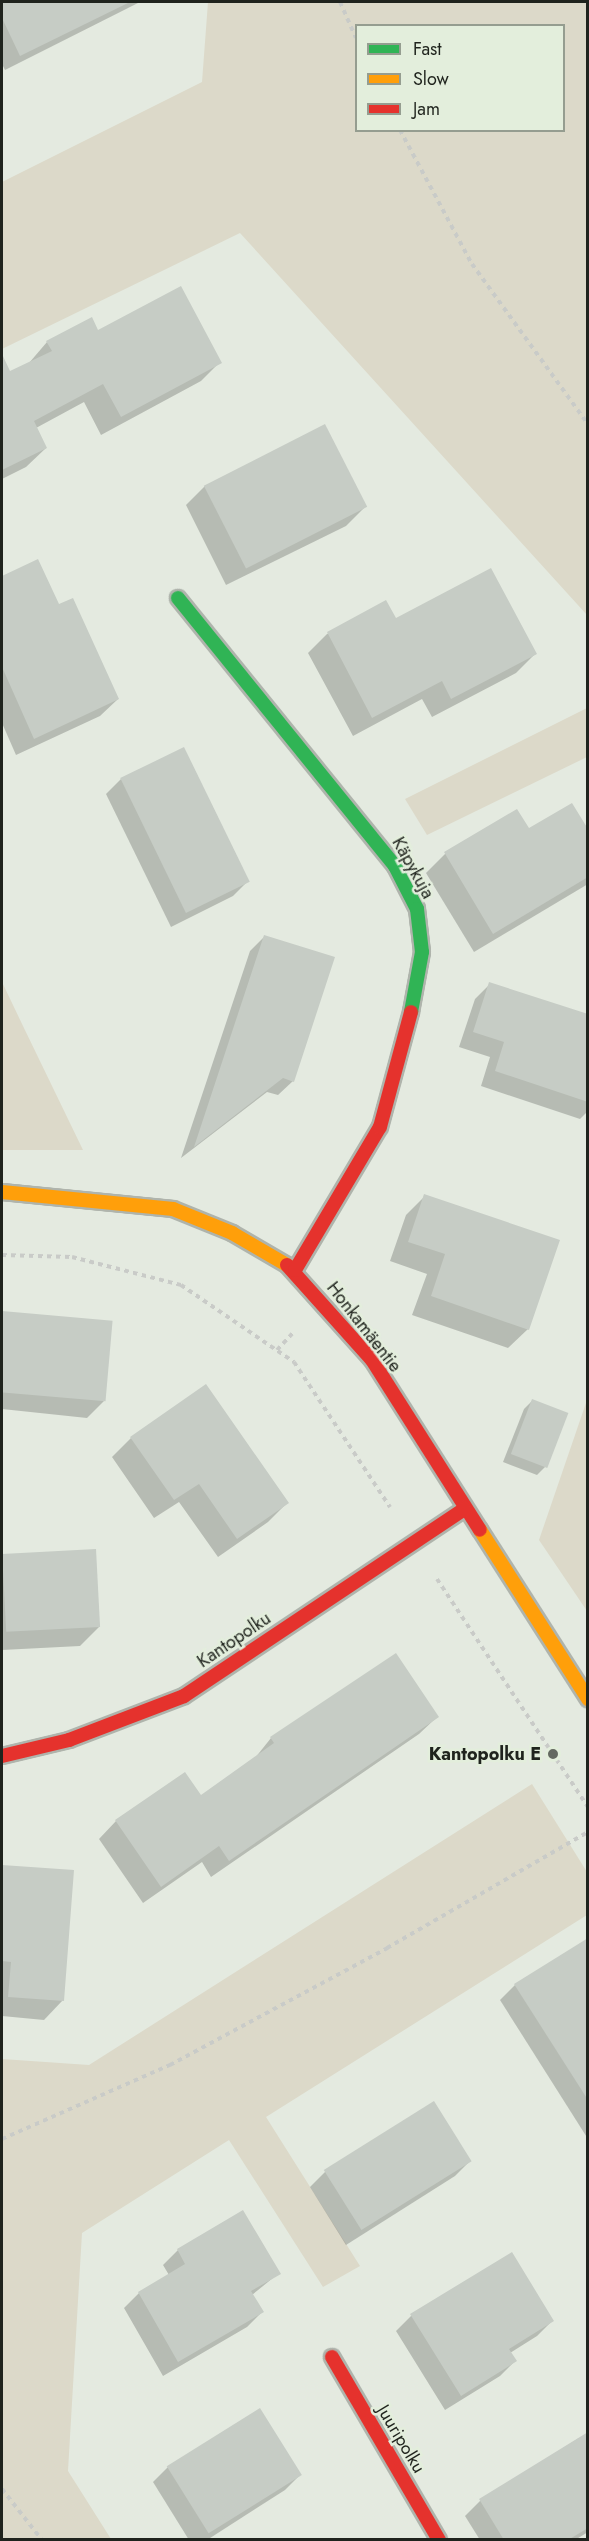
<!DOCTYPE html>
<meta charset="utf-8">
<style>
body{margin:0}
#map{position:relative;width:589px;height:2541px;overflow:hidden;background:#e4eae0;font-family:Jost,sans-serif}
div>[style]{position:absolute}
.green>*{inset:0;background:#dcd9c9}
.shadow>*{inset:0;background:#0003}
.building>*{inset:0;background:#c6ccc5;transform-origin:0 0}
.path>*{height:4px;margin-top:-2px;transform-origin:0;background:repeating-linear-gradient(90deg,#c9cbc8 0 4.5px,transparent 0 9px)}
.roads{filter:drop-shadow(2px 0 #afb4ac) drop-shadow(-2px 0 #afb4ac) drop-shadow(0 2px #afb4ac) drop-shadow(0 -2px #afb4ac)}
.fast>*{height:14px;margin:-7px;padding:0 7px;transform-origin:7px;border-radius:7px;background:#30b455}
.slow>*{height:14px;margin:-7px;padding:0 7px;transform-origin:7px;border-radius:7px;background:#ff9f0a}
.jam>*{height:14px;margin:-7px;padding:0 7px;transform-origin:7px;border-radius:7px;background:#e5322d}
.dots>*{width:16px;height:16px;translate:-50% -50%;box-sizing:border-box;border:3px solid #e3eedc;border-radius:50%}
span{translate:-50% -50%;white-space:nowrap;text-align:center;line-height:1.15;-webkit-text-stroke:5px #e3eedc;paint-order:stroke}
.street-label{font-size:18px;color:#1f231d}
.poi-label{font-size:18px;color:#1f231d;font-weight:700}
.right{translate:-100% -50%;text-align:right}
.frame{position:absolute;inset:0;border:3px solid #1f231d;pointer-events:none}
.legend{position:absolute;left:355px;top:24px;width:210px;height:108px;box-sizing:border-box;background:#e3eedc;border:2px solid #959d90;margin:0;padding:8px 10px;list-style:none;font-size:18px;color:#1f231d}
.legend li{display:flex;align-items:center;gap:12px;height:30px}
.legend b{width:30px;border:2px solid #959d90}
</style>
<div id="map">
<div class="green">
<div style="clip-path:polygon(evenodd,208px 2px,587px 2px,587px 615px,240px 233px,2px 349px,2px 182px,202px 82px,208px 2px,356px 26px,564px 26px,564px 130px,356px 130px,356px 26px)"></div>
<div style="clip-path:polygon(587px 708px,587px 757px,427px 835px,405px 799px)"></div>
<div style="clip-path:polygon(2px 982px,23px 1026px,83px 1150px,2px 1150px)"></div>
<div style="clip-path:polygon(587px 1400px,588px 1611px,587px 1611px,539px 1540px)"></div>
<div style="clip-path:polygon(532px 1784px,587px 1872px,587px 1915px,266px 2117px,360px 2266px,323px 2287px,229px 2140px,82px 2233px,68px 2471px,111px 2539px,2px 2539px,2px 2059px,89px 2065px)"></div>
</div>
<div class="shadow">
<div style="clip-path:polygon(2px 2px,140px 2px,5px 70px,2px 64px)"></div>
<div style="clip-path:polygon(98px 332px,220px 362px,201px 381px,101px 435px,84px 402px,36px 428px,46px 448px,26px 467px,2px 479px,2px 377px,29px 363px,47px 342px)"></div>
<div style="clip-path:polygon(205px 486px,365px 507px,346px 526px,226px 585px,186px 505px)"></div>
<div style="clip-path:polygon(38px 561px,59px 606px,118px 699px,100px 716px,16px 755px,2px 723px,2px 578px)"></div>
<div style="clip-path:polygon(386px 602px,396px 620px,535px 654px,516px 673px,432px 717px,422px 699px,353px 736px,308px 653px,327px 634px)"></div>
<div style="clip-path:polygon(121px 779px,248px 881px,233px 896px,171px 927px,106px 794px)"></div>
<div style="clip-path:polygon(528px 831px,588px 832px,588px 884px,474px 952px,426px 873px,445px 854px)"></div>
<div style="clip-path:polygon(265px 936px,293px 1081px,278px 1095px,267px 1092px,181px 1158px,250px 951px)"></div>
<div style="clip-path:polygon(490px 984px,588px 1015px,588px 1111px,580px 1119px,481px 1086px,490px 1057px,459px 1047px,475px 999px)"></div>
<div style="clip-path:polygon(425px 1196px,528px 1329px,508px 1348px,412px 1315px,427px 1274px,390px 1261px,406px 1215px)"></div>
<div style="clip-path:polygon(2px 1313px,111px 1323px,104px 1401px,87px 1418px,2px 1409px)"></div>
<div style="clip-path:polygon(532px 1401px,545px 1467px,537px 1475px,503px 1462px,524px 1409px)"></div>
<div style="clip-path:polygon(131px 1438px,287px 1503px,268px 1522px,218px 1557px,179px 1502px,154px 1518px,112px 1457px)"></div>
<div style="clip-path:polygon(95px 1550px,99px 1627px,80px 1646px,2px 1650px,2px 1555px)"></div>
<div style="clip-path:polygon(437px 1717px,419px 1734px,211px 1877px,202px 1862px,143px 1903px,99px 1839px,116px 1821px,201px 1797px,255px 1758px,271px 1738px)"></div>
<div style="clip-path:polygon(2px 1866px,72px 1872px,63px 2000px,44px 2020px,2px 2016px)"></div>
<div style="clip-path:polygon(588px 1940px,588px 2139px,500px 2000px,515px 1985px)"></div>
<div style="clip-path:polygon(434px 2103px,470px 2161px,455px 2176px,346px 2245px,310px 2187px,325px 2172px)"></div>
<div style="clip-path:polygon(178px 2250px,279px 2273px,252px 2295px,262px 2312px,247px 2327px,163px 2376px,124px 2308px,139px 2293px,169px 2275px,163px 2265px)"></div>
<div style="clip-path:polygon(411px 2316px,552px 2321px,537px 2336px,510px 2353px,515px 2361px,500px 2376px,445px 2410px,396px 2331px)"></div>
<div style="clip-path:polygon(579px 2438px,588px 2452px,588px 2532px,575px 2540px,480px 2540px,465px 2516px,480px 2501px)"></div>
<div style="clip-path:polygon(168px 2467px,300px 2475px,285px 2490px,207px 2540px,189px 2540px,153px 2482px)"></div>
</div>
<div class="building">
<div style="clip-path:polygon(2px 2px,130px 2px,20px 56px,2px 18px)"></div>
<div style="clip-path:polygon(181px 286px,222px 363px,121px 417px,103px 384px,34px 421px,47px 448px,2px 470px,2px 354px,10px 371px,52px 351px,46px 341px,92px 317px,98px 330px)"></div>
<div style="left:325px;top:424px;width:93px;height:136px;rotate:63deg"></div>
<div style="clip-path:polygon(38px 559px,59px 604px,73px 598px,119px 699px,34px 739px,2px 667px,2px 576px)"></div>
<div style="clip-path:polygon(491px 568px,537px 654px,451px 699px,442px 681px,372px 718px,327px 632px,386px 600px,396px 618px)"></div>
<div style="left:184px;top:747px;width:150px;height:71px;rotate:64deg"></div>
<div style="clip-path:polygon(572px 803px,588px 829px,588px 877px,493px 934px,444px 852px,517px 809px,529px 828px)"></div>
<div style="clip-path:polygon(264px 935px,335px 957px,294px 1082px,283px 1078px,194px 1147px)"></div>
<div style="clip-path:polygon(489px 982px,588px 1014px,588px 1102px,495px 1071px,504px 1042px,473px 1032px)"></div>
<div style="clip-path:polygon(424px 1194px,560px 1240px,529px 1330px,431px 1296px,445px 1254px,408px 1242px)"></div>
<div style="left:2px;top:1311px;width:111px;height:81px;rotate:5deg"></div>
<div style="clip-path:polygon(206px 1384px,289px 1503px,237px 1539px,199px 1484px,174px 1500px,130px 1437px)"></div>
<div style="left:532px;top:1399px;width:39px;height:59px;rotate:21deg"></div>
<div style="left:96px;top:1549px;width:78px;height:94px;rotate:87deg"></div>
<div style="clip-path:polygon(396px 1653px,439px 1717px,229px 1861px,219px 1846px,161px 1887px,115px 1820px,185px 1772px,201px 1795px,274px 1743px,270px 1737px)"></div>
<div style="clip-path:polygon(2px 1865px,74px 1870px,64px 2001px,8px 1997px,11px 1962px,2px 1961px)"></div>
<div style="clip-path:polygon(588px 1938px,588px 2100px,514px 1984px)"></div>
<div style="left:434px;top:2101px;width:71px;height:130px;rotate:58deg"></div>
<div style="clip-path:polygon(243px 2210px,281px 2274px,251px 2291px,264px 2312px,178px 2362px,138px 2292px,185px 2264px,177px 2249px)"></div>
<div style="clip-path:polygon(512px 2252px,554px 2321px,509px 2349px,517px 2361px,461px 2396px,410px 2314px)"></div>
<div style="left:260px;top:2408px;width:79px;height:110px;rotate:58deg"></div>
<div style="clip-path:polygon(588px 2432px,588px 2528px,568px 2540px,504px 2540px,479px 2499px)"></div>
</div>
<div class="path">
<div style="left:340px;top:2px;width:39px;rotate:66deg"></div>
<div style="left:400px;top:130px;width:152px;rotate:61.8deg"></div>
<div style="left:472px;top:264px;width:198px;rotate:54.1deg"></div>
<div style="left:2px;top:1255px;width:70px;rotate:1.6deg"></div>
<div style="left:72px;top:1257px;width:113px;rotate:14.4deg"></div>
<div style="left:181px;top:1285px;width:137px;rotate:34.3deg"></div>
<div style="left:294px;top:1362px;width:174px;rotate:56.5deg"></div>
<div style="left:277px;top:1350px;width:23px;rotate:-47deg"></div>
<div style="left:437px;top:1579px;width:273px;rotate:56.5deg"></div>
<div style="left:2px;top:2139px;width:184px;rotate:-23.8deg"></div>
<div style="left:170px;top:2065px;width:247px;rotate:-28.3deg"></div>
<div style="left:387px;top:1948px;width:232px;rotate:-30deg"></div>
<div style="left:2px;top:2489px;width:65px;rotate:51.9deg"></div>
</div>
<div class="roads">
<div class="fast">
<div style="left:178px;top:598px;width:345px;rotate:51deg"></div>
<div style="left:395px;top:866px;width:48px;rotate:62.9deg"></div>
<div style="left:417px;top:909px;width:43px;rotate:83.4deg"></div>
<div style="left:422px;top:952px;width:61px;rotate:100.4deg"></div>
</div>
<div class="slow">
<div style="left:2px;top:1192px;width:172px;rotate:5.7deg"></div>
<div style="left:173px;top:1209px;width:64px;rotate:22.1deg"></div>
<div style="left:232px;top:1233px;width:64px;rotate:30.2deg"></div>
<div style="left:480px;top:1530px;width:201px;rotate:57.4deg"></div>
</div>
<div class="jam">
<div style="left:287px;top:1265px;width:127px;rotate:48.2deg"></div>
<div style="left:372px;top:1360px;width:201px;rotate:57.6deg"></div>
<div style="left:295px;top:1270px;width:166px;rotate:-59.3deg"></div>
<div style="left:380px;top:1127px;width:119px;rotate:-74.9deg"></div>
<div style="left:2px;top:1756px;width:69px;rotate:-13.4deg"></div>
<div style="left:69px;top:1740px;width:123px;rotate:-20.9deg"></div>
<div style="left:184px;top:1696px;width:337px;rotate:-33.7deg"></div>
<div style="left:332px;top:2357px;width:212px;rotate:59.7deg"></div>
</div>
</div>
<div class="dots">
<div style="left:553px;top:1754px;background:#646961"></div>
</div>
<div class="street-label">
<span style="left:413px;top:868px;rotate:61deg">Käpykuja</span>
<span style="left:364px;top:1327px;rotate:52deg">Honkamäentie</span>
<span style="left:234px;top:1640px;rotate:-34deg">Kantopolku</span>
<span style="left:401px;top:2439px;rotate:59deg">Juuripolku</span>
</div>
<div class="poi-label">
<span class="right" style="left:541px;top:1754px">Kantopolku E</span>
</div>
<div class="frame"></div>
<ul class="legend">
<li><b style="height:8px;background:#30b455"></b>Fast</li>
<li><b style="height:8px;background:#ff9f0a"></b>Slow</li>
<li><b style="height:8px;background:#e5322d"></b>Jam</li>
</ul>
</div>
